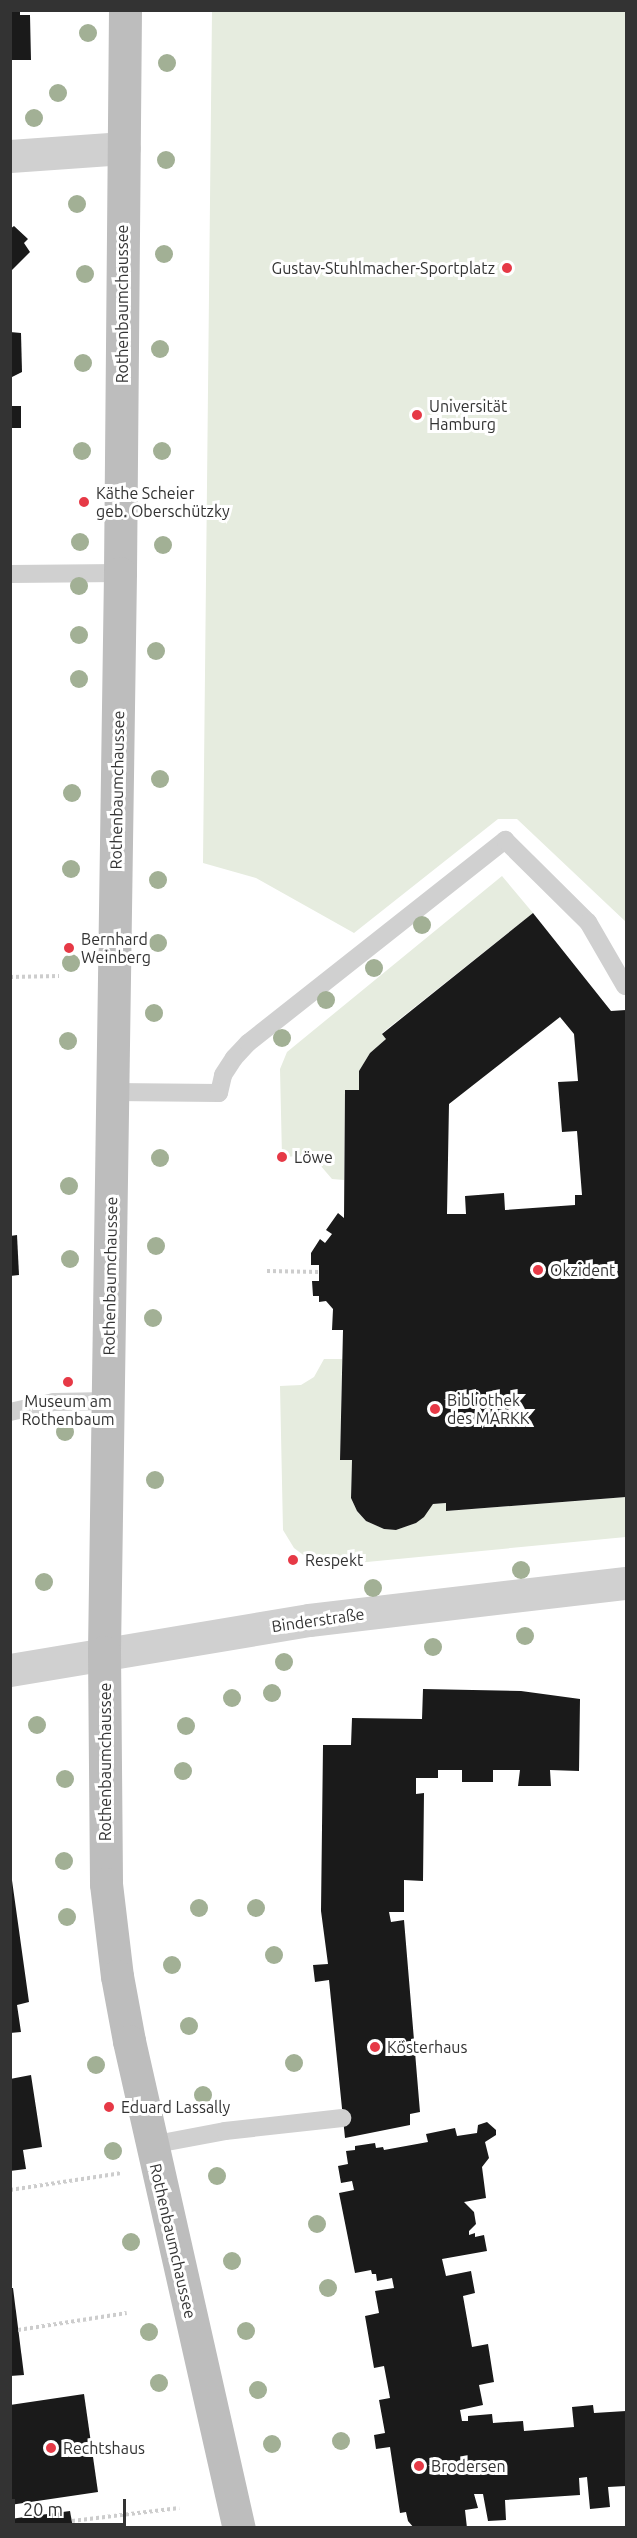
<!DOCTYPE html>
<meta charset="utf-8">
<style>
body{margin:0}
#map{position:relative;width:637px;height:2538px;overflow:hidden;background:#fff;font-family:Ubuntu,sans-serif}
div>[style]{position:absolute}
.green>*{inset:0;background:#e6ecdf}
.building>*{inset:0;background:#1a1a1a;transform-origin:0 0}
.path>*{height:4px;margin-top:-2px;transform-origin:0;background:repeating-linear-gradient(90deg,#cdcdcd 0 3px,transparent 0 6px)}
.service>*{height:18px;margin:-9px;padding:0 9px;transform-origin:9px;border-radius:9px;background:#d0d0d0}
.minor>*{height:33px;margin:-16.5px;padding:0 16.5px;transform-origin:16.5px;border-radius:16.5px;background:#d0d0d0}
.secondary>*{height:33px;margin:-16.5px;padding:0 16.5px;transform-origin:16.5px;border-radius:16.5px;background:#bdbdbd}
.trees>*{width:18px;height:18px;margin:-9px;border-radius:50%;background:#a2b095}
.dots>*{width:16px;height:16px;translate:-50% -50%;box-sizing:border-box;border:3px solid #fff;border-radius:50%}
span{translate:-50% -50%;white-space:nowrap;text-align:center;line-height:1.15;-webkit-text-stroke:6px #fff;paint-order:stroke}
.poi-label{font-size:16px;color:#333}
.right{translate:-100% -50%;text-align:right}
.left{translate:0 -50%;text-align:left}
.street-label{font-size:16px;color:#333}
.frame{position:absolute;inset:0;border:12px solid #333;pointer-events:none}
.scale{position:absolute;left:12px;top:2499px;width:114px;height:27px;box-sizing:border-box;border:3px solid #333;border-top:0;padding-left:8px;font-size:18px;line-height:21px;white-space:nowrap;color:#333;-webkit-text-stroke:4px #fff;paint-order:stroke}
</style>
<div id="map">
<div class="green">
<div style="clip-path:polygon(212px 11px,626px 11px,626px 922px,517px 819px,498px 819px,354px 933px,256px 878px,203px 863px)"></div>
<div style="clip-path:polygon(502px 876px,533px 913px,382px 1033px,386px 1039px,370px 1053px,359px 1071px,359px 1090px,345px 1090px,344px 1180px,332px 1179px,320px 1165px,302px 1156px,282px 1157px,280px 1069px,287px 1052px)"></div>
<div style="clip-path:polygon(324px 1359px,342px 1359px,340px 1460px,352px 1460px,351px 1498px,357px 1511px,366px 1521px,384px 1529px,396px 1530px,416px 1523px,433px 1504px,446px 1503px,447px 1511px,626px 1497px,626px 1537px,325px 1566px,310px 1560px,294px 1548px,283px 1530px,280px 1386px,301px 1385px,314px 1377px)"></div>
</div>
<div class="building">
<div style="clip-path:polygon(10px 10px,20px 10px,20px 15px,30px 15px,31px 60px,10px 60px)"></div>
<div style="clip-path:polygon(14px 226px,28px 239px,24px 243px,30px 252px,10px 272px,10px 229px)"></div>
<div style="clip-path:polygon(10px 332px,21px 333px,22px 372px,10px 378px)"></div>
<div style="left:10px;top:406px;width:11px;height:22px"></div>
<div style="clip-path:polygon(evenodd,533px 913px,611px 1011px,626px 1010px,626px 1497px,446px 1511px,446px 1503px,433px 1504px,424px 1517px,416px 1523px,396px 1530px,384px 1529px,366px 1521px,357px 1511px,351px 1498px,352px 1460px,340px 1460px,343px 1330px,332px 1330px,333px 1309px,326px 1301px,319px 1302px,319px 1296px,313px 1296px,312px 1281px,319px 1281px,319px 1265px,311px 1265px,311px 1253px,320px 1239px,325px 1243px,332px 1234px,326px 1230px,338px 1213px,344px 1218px,345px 1090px,359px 1090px,359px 1071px,370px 1053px,386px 1039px,382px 1034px,533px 913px,560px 1017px,574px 1034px,578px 1081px,558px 1082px,562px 1132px,577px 1131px,582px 1195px,575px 1195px,575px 1205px,505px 1210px,504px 1193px,465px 1196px,466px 1214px,447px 1214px,449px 1104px,560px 1017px)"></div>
<div style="clip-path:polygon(17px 1235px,19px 1275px,10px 1276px,10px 1236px)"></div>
<div style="clip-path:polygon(423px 1689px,521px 1691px,580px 1699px,579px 1771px,550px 1770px,551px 1786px,518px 1786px,520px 1770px,493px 1770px,493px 1782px,462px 1782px,462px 1770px,438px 1770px,438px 1778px,416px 1778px,416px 1794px,424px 1793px,423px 1881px,404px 1880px,404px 1912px,389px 1912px,391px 1922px,404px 1920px,420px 2112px,410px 2114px,410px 2125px,345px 2138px,329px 1980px,315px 1982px,313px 1965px,328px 1964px,321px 1911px,323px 1745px,351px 1745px,352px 1718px,422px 1719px)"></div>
<div style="clip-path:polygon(10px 1866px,29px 2002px,17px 2005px,21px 2032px,10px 2033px)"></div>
<div style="clip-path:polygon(31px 2075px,42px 2147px,23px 2150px,26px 2169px,10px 2171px,10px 2079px)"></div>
<div style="clip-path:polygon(487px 2122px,496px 2130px,496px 2135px,485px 2142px,489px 2158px,482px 2167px,486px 2198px,464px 2202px,474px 2212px,476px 2224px,469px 2231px,469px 2235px,475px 2233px,475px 2237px,484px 2235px,487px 2251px,442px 2259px,446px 2276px,471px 2271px,475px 2293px,463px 2296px,472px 2347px,488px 2344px,494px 2382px,479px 2385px,483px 2405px,460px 2410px,462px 2421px,468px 2421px,468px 2416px,492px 2414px,493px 2423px,523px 2421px,524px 2431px,574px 2427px,572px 2407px,593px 2405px,594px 2413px,626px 2411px,626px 2486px,608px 2487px,610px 2507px,590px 2509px,587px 2477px,579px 2478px,580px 2495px,505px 2500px,506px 2520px,488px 2521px,483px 2494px,474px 2494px,478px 2508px,465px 2510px,467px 2528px,414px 2528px,408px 2521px,406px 2512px,400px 2513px,390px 2447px,376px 2449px,374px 2435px,385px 2433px,379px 2400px,390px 2398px,384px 2366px,374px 2368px,365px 2316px,379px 2313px,375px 2291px,394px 2288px,392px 2278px,377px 2281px,376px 2274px,372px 2274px,371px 2270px,355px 2273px,339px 2193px,354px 2190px,352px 2181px,341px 2183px,338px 2166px,348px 2164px,346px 2151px,355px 2150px,355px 2146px,375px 2143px,376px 2148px,383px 2147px,384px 2150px,428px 2142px,426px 2134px,455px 2128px,457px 2136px,477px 2133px,478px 2125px)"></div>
<div style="clip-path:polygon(10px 2288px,13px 2288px,24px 2375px,10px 2376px)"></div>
<div style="clip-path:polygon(84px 2394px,98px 2492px,10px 2505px,10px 2405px)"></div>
<div style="clip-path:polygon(70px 2511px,73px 2528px,10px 2528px,10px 2519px)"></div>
</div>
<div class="path">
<div style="left:10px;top:977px;width:49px;rotate:-1.2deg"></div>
<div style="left:267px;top:1271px;width:52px;rotate:1.1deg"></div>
<div style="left:10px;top:2190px;width:113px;rotate:-8.6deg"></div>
<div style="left:18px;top:2330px;width:110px;rotate:-8.9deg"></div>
<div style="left:72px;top:2521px;width:108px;rotate:-6.9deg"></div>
</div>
<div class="service">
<div style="left:10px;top:574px;width:110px;rotate:-0.5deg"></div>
<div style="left:113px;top:1092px;width:106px;rotate:0.5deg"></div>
<div style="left:219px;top:1093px;width:18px;rotate:-77deg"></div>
<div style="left:223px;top:1075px;width:20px;rotate:-57deg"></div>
<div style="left:234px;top:1058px;width:21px;rotate:-47deg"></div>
<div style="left:248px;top:1043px;width:328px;rotate:-38.3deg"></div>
<div style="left:505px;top:840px;width:117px;rotate:44.7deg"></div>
<div style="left:588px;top:922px;width:74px;rotate:60deg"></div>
<div style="left:10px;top:1412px;width:45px;rotate:-12.8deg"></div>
<div style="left:54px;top:1402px;width:54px;rotate:-1.1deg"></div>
<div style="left:151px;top:2145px;width:75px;rotate:-10.7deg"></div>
<div style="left:225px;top:2131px;width:118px;rotate:-6.3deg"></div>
</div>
<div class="minor">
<div style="left:10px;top:156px;width:114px;rotate:-4deg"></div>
<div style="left:10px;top:1670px;width:303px;rotate:-9.5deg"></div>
<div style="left:309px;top:1620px;width:319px;rotate:-6.7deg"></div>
</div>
<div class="secondary">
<div style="left:125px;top:10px;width:563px;rotate:90.51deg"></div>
<div style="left:120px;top:573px;width:1079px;rotate:90.85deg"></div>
<div style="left:104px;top:1652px;width:232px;rotate:89.5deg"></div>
<div style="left:106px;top:1884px;width:93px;rotate:83.2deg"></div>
<div style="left:117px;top:1976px;width:66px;rotate:79.5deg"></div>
<div style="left:129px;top:2041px;width:499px;rotate:77.3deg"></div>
</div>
<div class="trees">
<div style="left:88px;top:33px"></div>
<div style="left:167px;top:63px"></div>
<div style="left:58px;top:93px"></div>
<div style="left:34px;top:118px"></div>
<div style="left:166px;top:160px"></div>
<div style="left:77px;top:204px"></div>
<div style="left:164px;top:254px"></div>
<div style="left:85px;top:274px"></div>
<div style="left:160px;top:349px"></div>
<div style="left:83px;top:363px"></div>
<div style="left:82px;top:451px"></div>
<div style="left:162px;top:451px"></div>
<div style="left:80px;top:542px"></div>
<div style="left:163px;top:545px"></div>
<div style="left:79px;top:586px"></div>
<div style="left:79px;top:635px"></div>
<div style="left:156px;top:651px"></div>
<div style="left:79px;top:679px"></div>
<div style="left:160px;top:779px"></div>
<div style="left:72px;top:793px"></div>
<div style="left:71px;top:869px"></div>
<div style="left:158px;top:880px"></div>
<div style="left:422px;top:925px"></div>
<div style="left:158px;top:943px"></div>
<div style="left:71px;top:963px"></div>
<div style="left:374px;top:968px"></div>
<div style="left:326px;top:1000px"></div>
<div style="left:154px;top:1013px"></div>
<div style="left:282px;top:1038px"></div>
<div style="left:68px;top:1041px"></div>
<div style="left:160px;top:1158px"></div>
<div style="left:69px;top:1186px"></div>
<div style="left:156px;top:1246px"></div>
<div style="left:70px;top:1259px"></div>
<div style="left:153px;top:1318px"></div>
<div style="left:65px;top:1432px"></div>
<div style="left:155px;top:1480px"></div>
<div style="left:521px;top:1570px"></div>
<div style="left:44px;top:1582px"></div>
<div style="left:373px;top:1588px"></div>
<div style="left:525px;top:1636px"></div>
<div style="left:433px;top:1647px"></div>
<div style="left:284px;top:1662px"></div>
<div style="left:272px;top:1693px"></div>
<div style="left:232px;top:1698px"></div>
<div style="left:37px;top:1725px"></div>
<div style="left:186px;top:1726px"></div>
<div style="left:183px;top:1771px"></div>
<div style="left:65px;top:1779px"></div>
<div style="left:64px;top:1861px"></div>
<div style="left:199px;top:1908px"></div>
<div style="left:256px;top:1908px"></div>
<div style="left:67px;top:1917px"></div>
<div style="left:274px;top:1955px"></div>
<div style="left:172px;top:1965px"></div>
<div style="left:189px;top:2026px"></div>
<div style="left:294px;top:2063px"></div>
<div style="left:96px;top:2065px"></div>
<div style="left:203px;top:2095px"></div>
<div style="left:113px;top:2151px"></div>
<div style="left:217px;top:2176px"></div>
<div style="left:317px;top:2224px"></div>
<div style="left:131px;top:2242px"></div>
<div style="left:232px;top:2261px"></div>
<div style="left:328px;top:2288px"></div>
<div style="left:246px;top:2331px"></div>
<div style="left:149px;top:2332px"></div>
<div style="left:159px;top:2383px"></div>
<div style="left:258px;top:2390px"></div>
<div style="left:341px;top:2441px"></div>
<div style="left:272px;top:2444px"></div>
</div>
<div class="dots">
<div style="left:507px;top:268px;background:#e63946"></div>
<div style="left:417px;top:415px;background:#e63946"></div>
<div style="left:84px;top:502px;background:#e63946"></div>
<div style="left:69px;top:948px;background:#e63946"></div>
<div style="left:282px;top:1157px;background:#e63946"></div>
<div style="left:538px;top:1270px;background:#e63946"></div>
<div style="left:68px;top:1382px;background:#e63946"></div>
<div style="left:435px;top:1409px;background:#e63946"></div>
<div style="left:293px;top:1560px;background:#e63946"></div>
<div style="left:375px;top:2047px;background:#e63946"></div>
<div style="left:109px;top:2107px;background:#e63946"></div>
<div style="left:51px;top:2448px;background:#e63946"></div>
<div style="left:419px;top:2466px;background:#e63946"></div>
</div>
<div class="poi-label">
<span class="right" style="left:495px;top:268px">Gustav-Stuhlmacher-Sportplatz</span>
<span class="left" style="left:429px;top:415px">Universität<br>Hamburg</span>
<span class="left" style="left:96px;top:502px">Käthe Scheier<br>geb. Oberschützky</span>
<span class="left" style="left:81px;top:948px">Bernhard<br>Weinberg</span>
<span class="left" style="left:294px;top:1157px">Löwe</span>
<span class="left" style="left:550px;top:1270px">Okzident</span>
<span class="left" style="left:447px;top:1409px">Bibliothek<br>des MARKK</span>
<span style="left:68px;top:1410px">Museum am<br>Rothenbaum</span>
<span class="left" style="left:305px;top:1560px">Respekt</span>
<span class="left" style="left:387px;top:2047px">Kösterhaus</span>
<span class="left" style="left:121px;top:2107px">Eduard Lassally</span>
<span class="left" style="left:63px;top:2448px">Rechtshaus</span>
<span class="left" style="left:431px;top:2466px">Brodersen</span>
</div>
<div class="street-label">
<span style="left:122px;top:304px;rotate:-90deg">Rothenbaumchaussee</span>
<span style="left:117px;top:790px;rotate:-89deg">Rothenbaumchaussee</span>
<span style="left:110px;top:1276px;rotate:-89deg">Rothenbaumchaussee</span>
<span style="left:318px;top:1620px;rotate:-8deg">Binderstraße</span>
<span style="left:105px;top:1762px;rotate:-90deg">Rothenbaumchaussee</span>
<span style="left:173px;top:2241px;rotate:77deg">Rothenbaumchaussee</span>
</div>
<div class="frame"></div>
<div class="scale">20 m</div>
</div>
